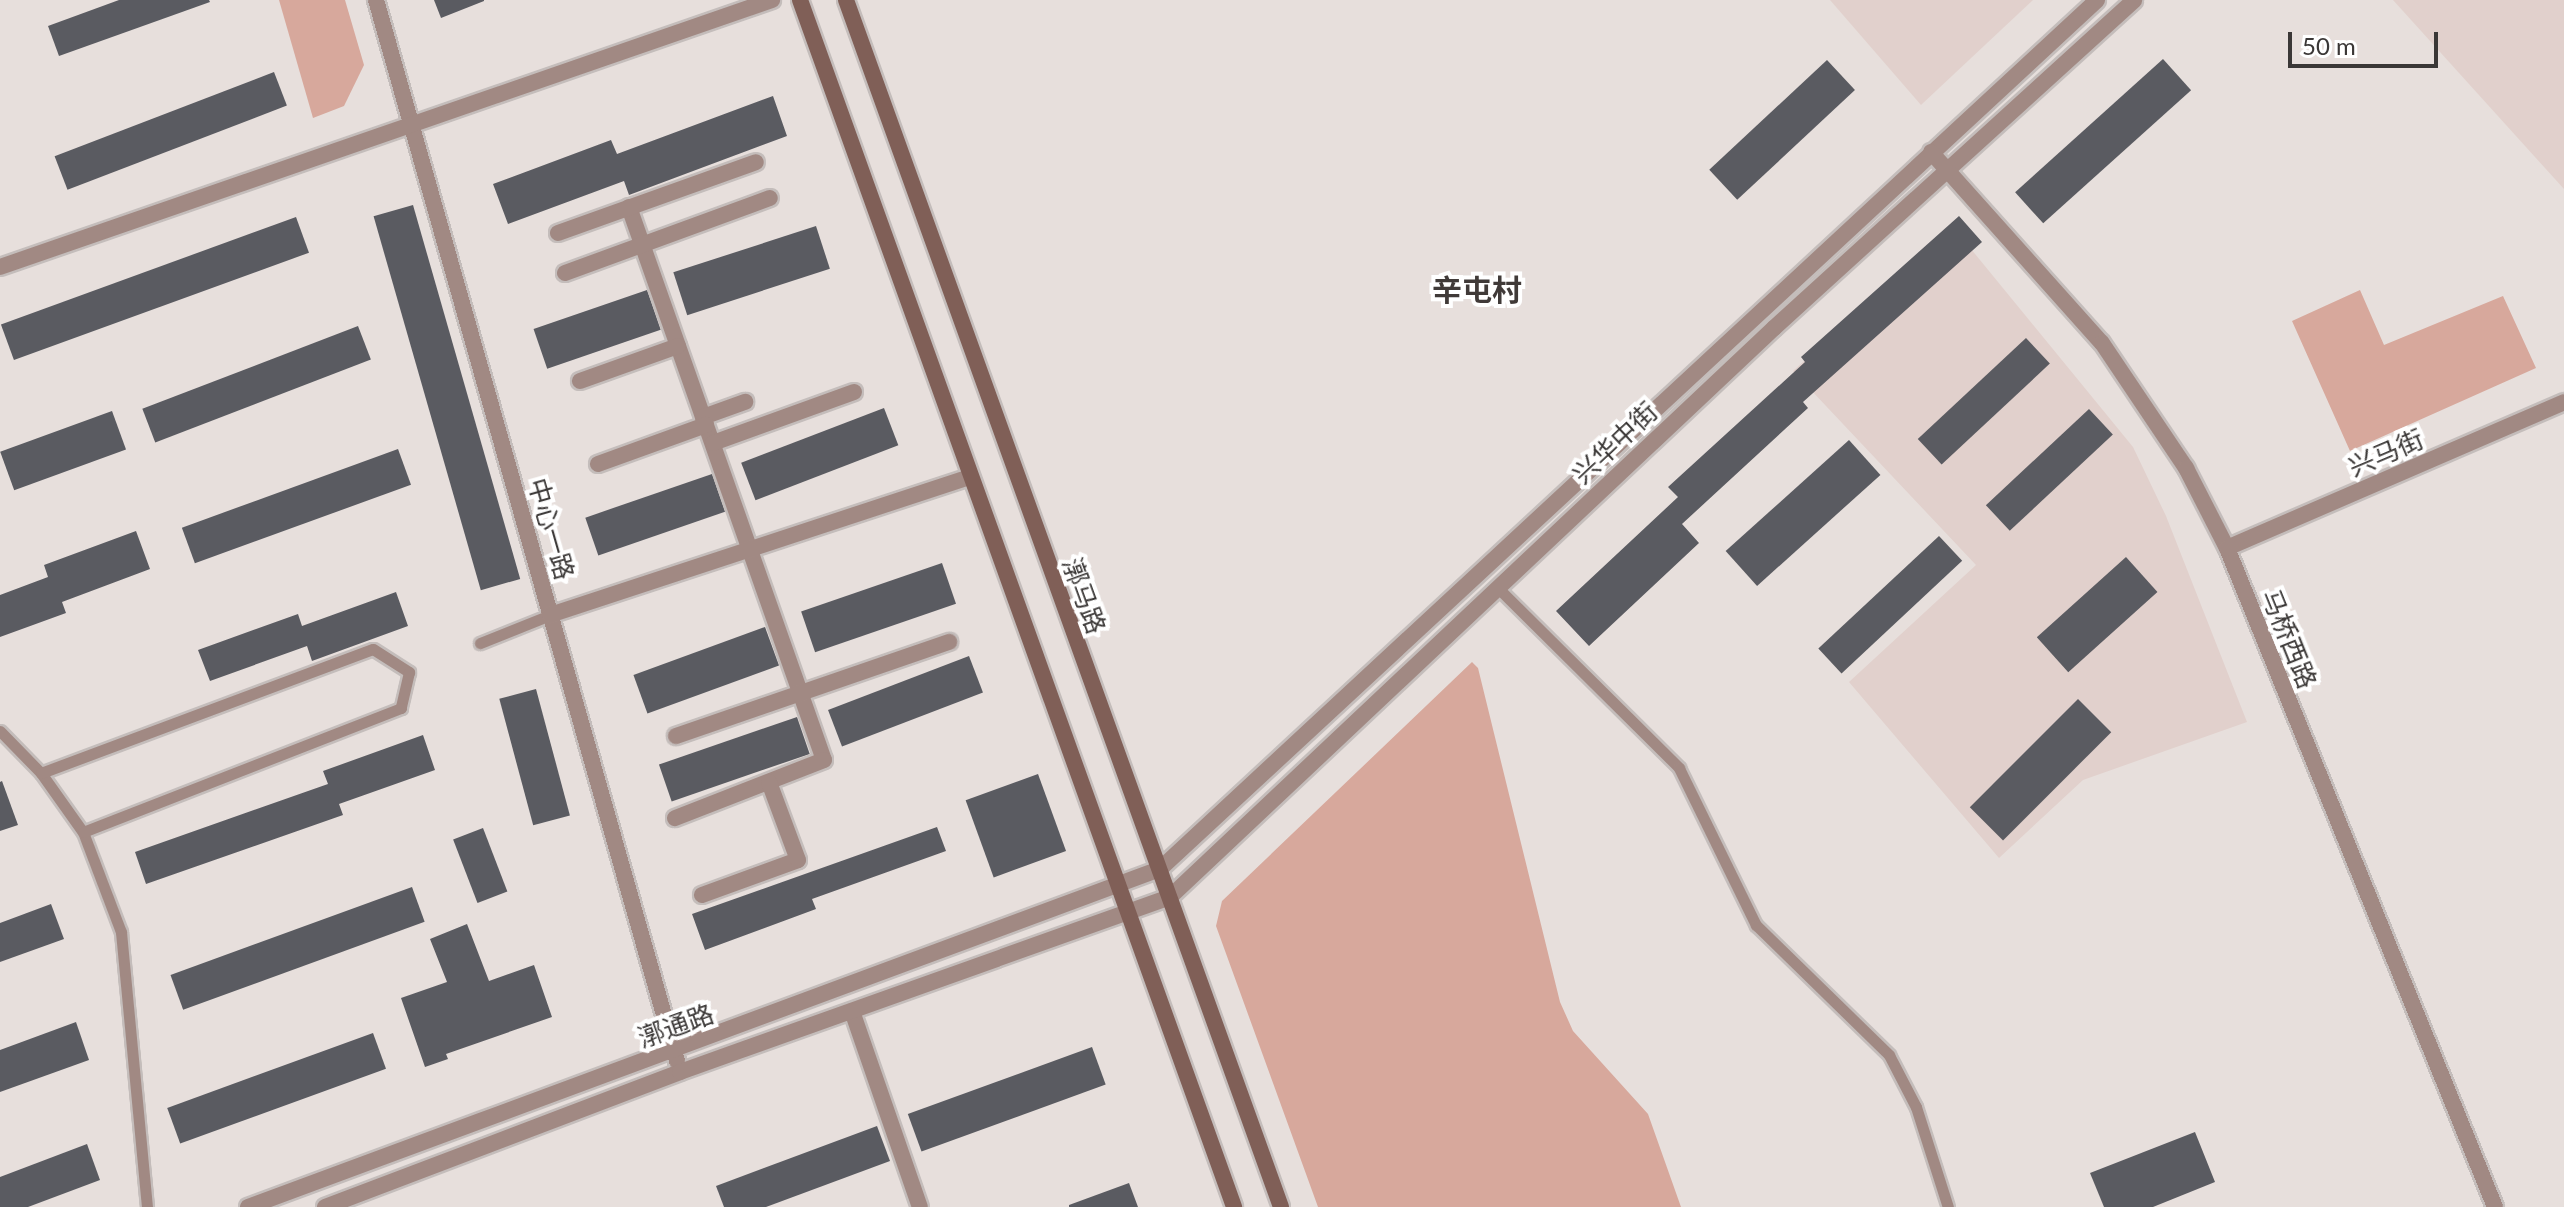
<!DOCTYPE html>
<meta charset="utf-8">
<style>
body{margin:0}
#map{position:relative;width:2564px;height:1207px;overflow:hidden;background:#e7dfdc;font-family:Lato,"Noto Sans SC",sans-serif}
div>[style]{position:absolute}
.built>*{inset:0;background:#e1d0cc}
.green>*{inset:0;background:#d7a89c}
.building>*{inset:0;background:#5a5b61;transform-origin:0 0}
.roads{filter:drop-shadow(2px 0 #c4bdbb) drop-shadow(-2px 0 #c4bdbb) drop-shadow(0 2px #c4bdbb) drop-shadow(0 -2px #c4bdbb)}
.service>*{height:11px;margin:-5.5px;padding:0 5.5px;transform-origin:5.5px;border-radius:5.5px;background:#a18983}
.minor>*{height:16px;margin:-8px;padding:0 8px;transform-origin:8px;border-radius:8px;background:#a18983}
.tertiary>*{height:16px;margin:-8px;padding:0 8px;transform-origin:8px;border-radius:8px;background:#a18983}
.secondary>*{height:16px;margin:-8px;padding:0 8px;transform-origin:8px;border-radius:8px;background:#805f57}
span{translate:-50% -50%;white-space:nowrap;text-align:center;line-height:1.15;-webkit-text-stroke:8px #fff;paint-order:stroke}
.street-label{font-size:26px;color:#3a3736}
.quarter-label{font-size:30px;color:#403a38;font-weight:700}
.scale{position:absolute;left:2288px;top:32px;width:150px;height:36px;box-sizing:border-box;border:4px solid #3a3736;border-top:0;padding-left:10px;font-size:24px;line-height:28px;white-space:nowrap;color:#3a3736;-webkit-text-stroke:6px #fff;paint-order:stroke}
</style>
<div id="map">
<div class="built">
<div style="clip-path:polygon(1830px 0,2033px 0,1921px 105px)"></div>
<div style="clip-path:polygon(2393px 0,2564px 0,2564px 189px)"></div>
<div style="clip-path:polygon(1953px 227px,2133px 447px,2166px 516px,2247px 722px,2083px 780px,1999px 858px,1849px 682px,1976px 565px,1793px 371px)"></div>
</div>
<div class="green">
<div style="clip-path:polygon(279px 0,345px 0,364px 65px,344px 106px,313px 118px)"></div>
<div style="clip-path:polygon(2360px 290px,2384px 345px,2503px 296px,2536px 368px,2350px 451px,2292px 321px)"></div>
<div style="clip-path:polygon(1472px 662px,1478px 668px,1560px 1002px,1573px 1031px,1648px 1114px,1681px 1207px,1318px 1207px,1216px 926px,1222px 901px)"></div>
</div>
<div class="building">
<div style="clip-path:polygon(119px 0,209px 0,210px 2px,59px 56px,48px 26px)"></div>
<div style="clip-path:polygon(434px 0,484px 0,484px 1px,441px 18px)"></div>
<div style="left:2163px;top:59px;width:42px;height:199px;rotate:48deg"></div>
<div style="left:1827px;top:60px;width:41px;height:161px;rotate:47deg"></div>
<div style="left:274px;top:72px;width:36px;height:235px;rotate:69deg"></div>
<div style="clip-path:polygon(773px 96px,787px 136px,629px 195px,624px 181px,508px 224px,493px 184px,611px 140px,617px 154px)"></div>
<div style="left:413px;top:205px;width:389px;height:41px;rotate:74deg"></div>
<div style="clip-path:polygon(1959px 216px,1982px 242px,1803px 402px,1808px 408px,1682px 524px,1699px 543px,1589px 646px,1556px 611px,1678px 497px,1668px 487px,1805px 362px,1801px 357px)"></div>
<div style="left:296px;top:217px;width:38px;height:314px;rotate:70deg"></div>
<div style="left:816px;top:226px;width:45px;height:150px;rotate:72deg"></div>
<div style="left:647px;top:290px;width:42px;height:120px;rotate:71deg"></div>
<div style="left:358px;top:326px;width:36px;height:231px;rotate:69deg"></div>
<div style="left:2026px;top:338px;width:35px;height:148px;rotate:47deg"></div>
<div style="left:884px;top:408px;width:40px;height:153px;rotate:69deg"></div>
<div style="left:2089px;top:409px;width:35px;height:141px;rotate:47deg"></div>
<div style="left:112px;top:411px;width:41px;height:119px;rotate:70deg"></div>
<div style="left:1849px;top:440px;width:47px;height:166px;rotate:48deg"></div>
<div style="left:398px;top:449px;width:38px;height:230px;rotate:70deg"></div>
<div style="left:712px;top:474px;width:40px;height:134px;rotate:71deg"></div>
<div style="clip-path:polygon(136px 531px,150px 569px,62px 602px,66px 613px,0 637px,0 595px,48px 577px,44px 565px)"></div>
<div style="left:1939px;top:536px;width:34px;height:165px;rotate:47deg"></div>
<div style="left:2126px;top:557px;width:47px;height:120px;rotate:48deg"></div>
<div style="left:942px;top:563px;width:43px;height:149px;rotate:71deg"></div>
<div style="clip-path:polygon(396px 592px,408px 626px,312px 661px,307px 646px,210px 681px,198px 650px,298px 614px,302px 626px)"></div>
<div style="left:765px;top:627px;width:41px;height:140px;rotate:70deg"></div>
<div style="left:969px;top:656px;width:39px;height:151px;rotate:69deg"></div>
<div style="left:536px;top:689px;width:131px;height:38px;rotate:75deg"></div>
<div style="left:2078px;top:699px;width:47px;height:153px;rotate:45deg"></div>
<div style="left:797px;top:717px;width:39px;height:146px;rotate:71deg"></div>
<div style="clip-path:polygon(423px 735px,435px 770px,339px 804px,343px 815px,146px 884px,135px 852px,328px 784px,323px 771px)"></div>
<div style="left:1038px;top:774px;width:82px;height:77px;rotate:70deg"></div>
<div style="clip-path:polygon(2px 781px,18px 825px,0 831px,0 782px)"></div>
<div style="clip-path:polygon(937px 827px,946px 851px,812px 899px,816px 909px,705px 950px,692px 914px)"></div>
<div style="left:483px;top:828px;width:68px;height:32px;rotate:69deg"></div>
<div style="left:412px;top:887px;width:37px;height:257px;rotate:70deg"></div>
<div style="clip-path:polygon(51px 904px,64px 939px,0 962px,0 923px)"></div>
<div style="clip-path:polygon(467px 924px,489px 981px,534px 965px,552px 1017px,446px 1054px,448px 1059px,425px 1067px,401px 998px,447px 982px,430px 939px)"></div>
<div style="clip-path:polygon(76px 1022px,89px 1060px,0 1092px,0 1050px)"></div>
<div style="left:373px;top:1033px;width:38px;height:219px;rotate:70deg"></div>
<div style="left:1092px;top:1047px;width:40px;height:196px;rotate:70deg"></div>
<div style="clip-path:polygon(877px 1126px,890px 1161px,766px 1207px,724px 1207px,716px 1186px)"></div>
<div style="clip-path:polygon(2195px 1132px,2215px 1182px,2153px 1207px,2104px 1207px,2090px 1173px)"></div>
<div style="clip-path:polygon(87px 1144px,100px 1180px,28px 1207px,0 1207px,0 1177px)"></div>
<div style="clip-path:polygon(1129px 1183px,1138px 1207px,1069px 1207px,1069px 1205px)"></div>
</div>
<div class="roads">
<div class="service">
<div style="left:1497px;top:587px;width:257px;rotate:44.8deg"></div>
<div style="left:1679px;top:768px;width:175px;rotate:63.9deg"></div>
<div style="left:1756px;top:925px;width:186px;rotate:44.3deg"></div>
<div style="left:1889px;top:1055px;width:59px;rotate:62.6deg"></div>
<div style="left:1916px;top:1107px;width:105px;rotate:72.3deg"></div>
<div style="left:480px;top:643px;width:75px;rotate:-21.8deg"></div>
<div style="left:0;top:731px;width:59px;rotate:45.7deg"></div>
<div style="left:41px;top:773px;width:72px;rotate:54.6deg"></div>
<div style="left:83px;top:832px;width:107px;rotate:69.2deg"></div>
<div style="left:121px;top:932px;width:276px;rotate:84.6deg"></div>
<div style="left:41px;top:773px;width:354px;rotate:-20.5deg"></div>
<div style="left:373px;top:649px;width:43px;rotate:32.6deg"></div>
<div style="left:409px;top:672px;width:37px;rotate:103deg"></div>
<div style="left:401px;top:708px;width:341px;rotate:158.7deg"></div>
</div>
<div class="minor">
<div style="left:376px;top:0;width:1103px;rotate:74.16deg"></div>
<div style="left:629px;top:207px;width:586px;rotate:70.58deg"></div>
<div style="left:824px;top:760px;width:160px;rotate:158.7deg"></div>
<div style="left:558px;top:233px;width:210px;rotate:-19.7deg"></div>
<div style="left:0;top:267px;width:817px;rotate:-19.08deg"></div>
<div style="left:565px;top:273px;width:218px;rotate:-20.1deg"></div>
<div style="left:580px;top:381px;width:104px;rotate:-19.7deg"></div>
<div style="left:703px;top:417px;width:45px;rotate:-19.7deg"></div>
<div style="left:713px;top:443px;width:150px;rotate:-19.9deg"></div>
<div style="left:598px;top:464px;width:115px;rotate:-19.9deg"></div>
<div style="left:550px;top:615px;width:441px;rotate:-18.2deg"></div>
<div style="left:676px;top:736px;width:289px;rotate:-19deg"></div>
<div style="left:702px;top:895px;width:102px;rotate:-20deg"></div>
<div style="left:798px;top:860px;width:83px;rotate:-110.4deg"></div>
<div style="left:852px;top:1011px;width:207px;rotate:70.9deg"></div>
<div style="left:248px;top:1207px;width:973px;rotate:-20.34deg"></div>
<div style="left:1160px;top:869px;width:1278px;rotate:-42.84deg"></div>
<div style="left:325px;top:1207px;width:380px;rotate:-20.8deg"></div>
<div style="left:680px;top:1072px;width:520px;rotate:-19.65deg"></div>
<div style="left:1170px;top:897px;width:830px;rotate:-43.29deg"></div>
<div style="left:1774px;top:328px;width:487px;rotate:-42.3deg"></div>
</div>
<div class="tertiary">
<div style="left:1931px;top:152px;width:256px;rotate:48.2deg"></div>
<div style="left:2102px;top:343px;width:151px;rotate:56.1deg"></div>
<div style="left:2186px;top:468px;width:90px;rotate:62.9deg"></div>
<div style="left:2227px;top:548px;width:711px;rotate:67.87deg"></div>
<div style="left:2227px;top:548px;width:367px;rotate:-23.4deg"></div>
</div>
<div class="secondary">
<div style="left:800px;top:0;width:1283px;rotate:70.22deg"></div>
<div style="left:846px;top:0;width:1283px;rotate:70.18deg"></div>
</div>
</div>
<div class="street-label">
<span style="left:1615px;top:443px;rotate:-43deg">兴华中街</span>
<span style="left:2386px;top:453px;rotate:-23deg">兴马街</span>
<span style="left:551px;top:529px;rotate:74deg">中心一路</span>
<span style="left:1084px;top:596px;rotate:70deg">漷马路</span>
<span style="left:2289px;top:639px;rotate:68deg">马桥西路</span>
<span style="left:676px;top:1026px;rotate:-20deg">漷通路</span>
</div>
<div class="quarter-label">
<span style="left:1477px;top:289px">辛屯村</span>
</div>
<div class="scale">50 m</div>
</div>
